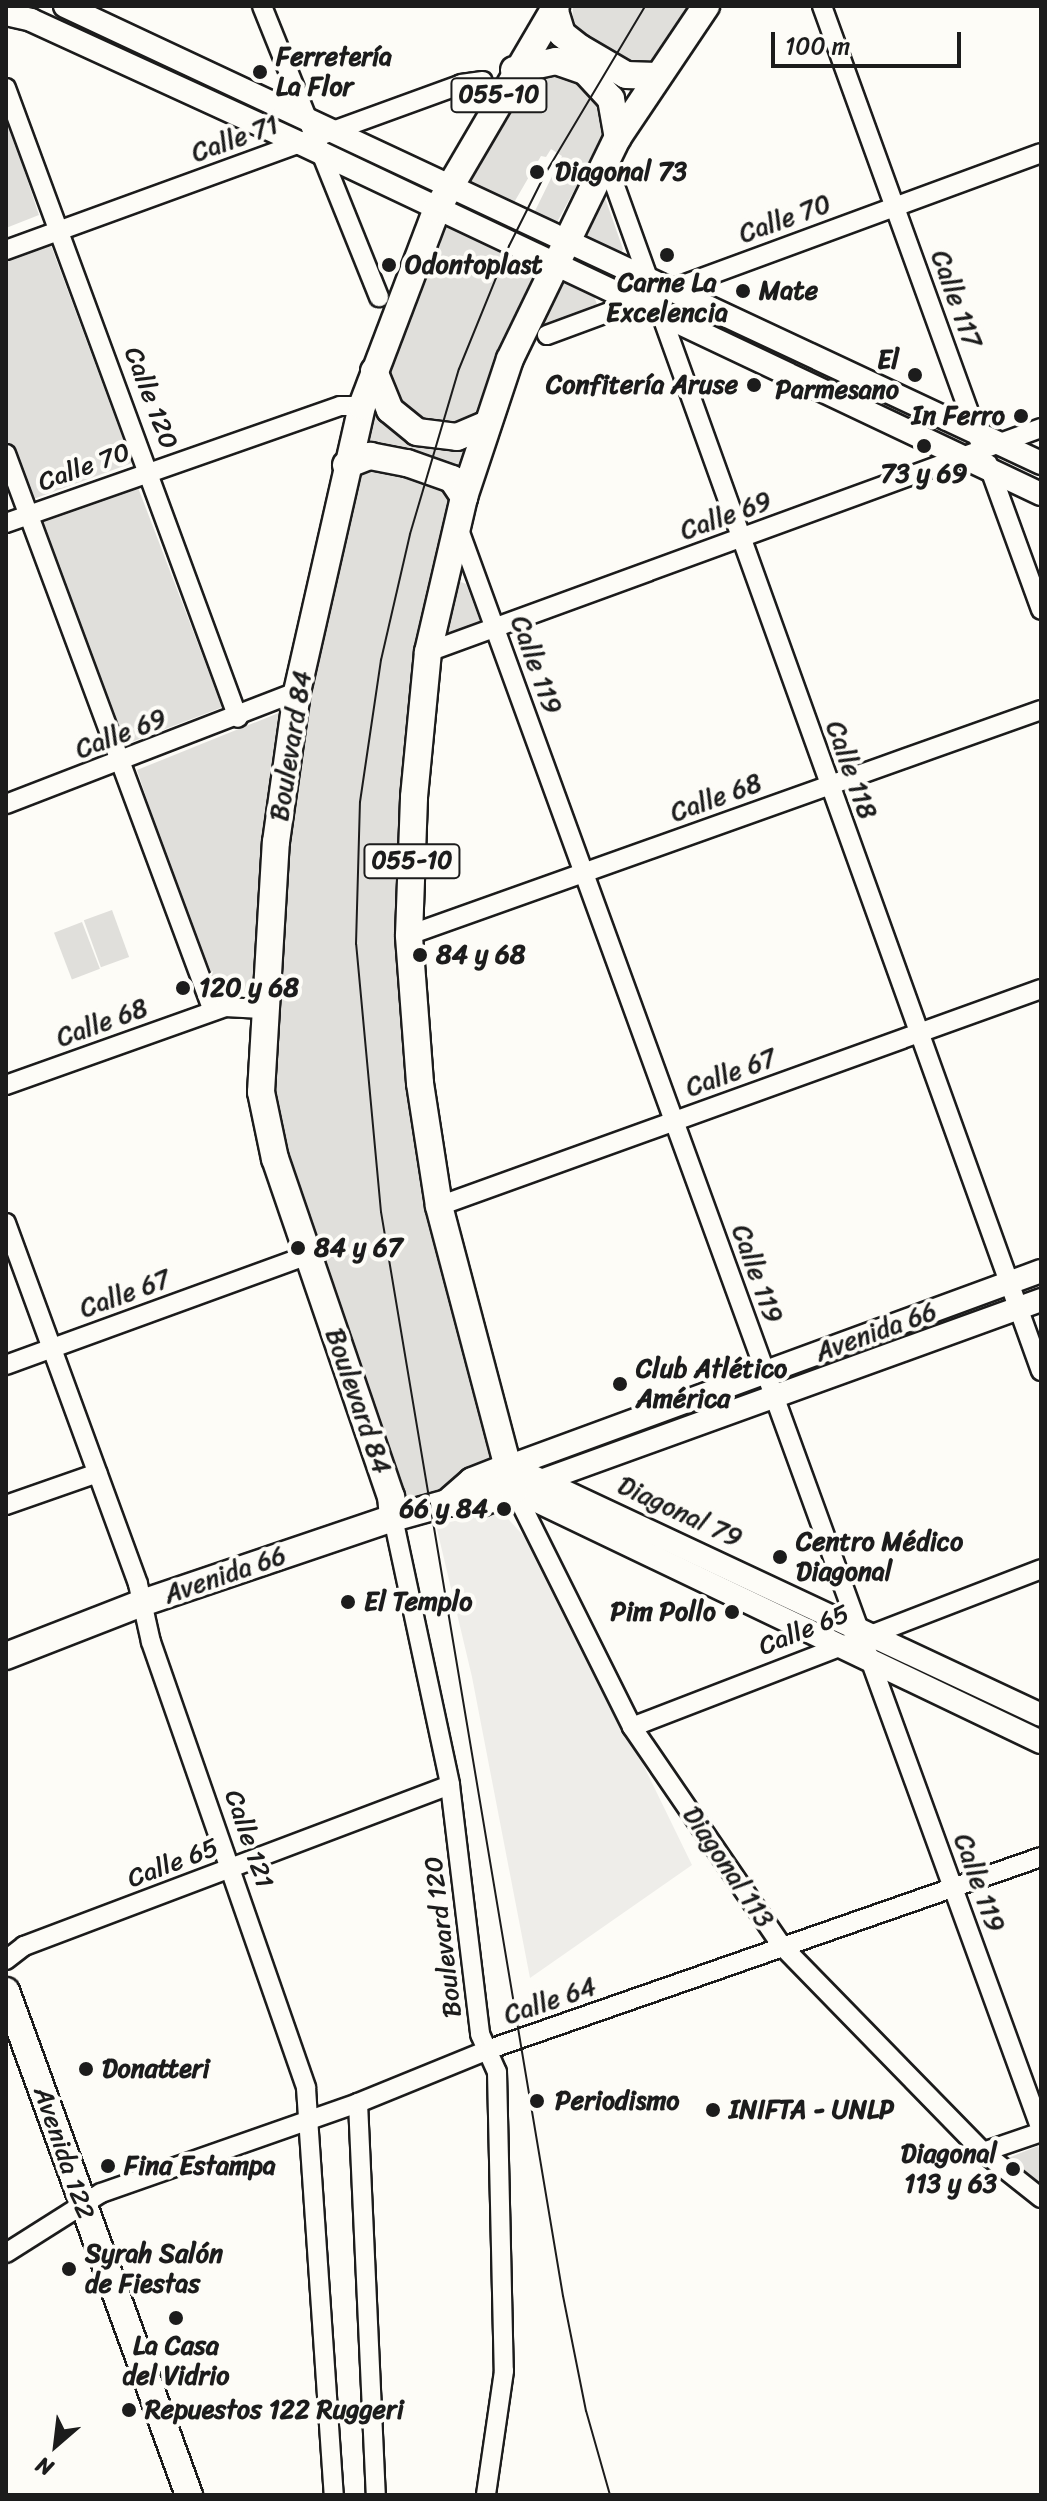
<!DOCTYPE html>
<meta charset="utf-8">
<style>
body{margin:0}
#map{position:relative;width:1047px;height:2501px;overflow:hidden;background:#fdfcf7;font-family:Sriracha,sans-serif}
div>[style]{position:absolute}
.built>*{inset:0;background:#eeede9}
.green>*{inset:0;background:#e0dfdb;transform-origin:0 0}
.roads{filter:drop-shadow(2px 0 #1c1c1c) drop-shadow(-2px 0 #1c1c1c) drop-shadow(0 2px #1c1c1c) drop-shadow(0 -2px #1c1c1c)}
.minor>*{height:18px;margin:-9px;padding:0 9px;transform-origin:9px;border-radius:9px;background:#fdfcf7}
.major>*{height:22px;margin:-11px;padding:0 11px;transform-origin:11px;border-radius:11px;background:#fdfcf7}
.highway>*{height:26px;margin:-13px;padding:0 13px;transform-origin:13px;border-radius:13px;background:#fdfcf7}
.tram>*{height:2px;margin:-1px;padding:0 1px;transform-origin:1px;border-radius:1px;background:#1c1c1c}
.dots>*{width:22px;height:22px;translate:-50% -50%;box-sizing:border-box;border:4px solid #fdfcf7;border-radius:50%}
span{translate:-50% -50%;white-space:nowrap;text-align:center;line-height:1.15;-webkit-text-stroke:8px #fdfcf7;paint-order:stroke}
.shield-label span{padding:2px 6px;background:#fdfcf7;border:2px solid;border-radius:6px;-webkit-text-stroke-width:0}
.shield-label{font-size:24px;color:#1c1c1c;font-weight:700}
.poi-label{font-size:26px;color:#1c1c1c;font-weight:700}
.left{translate:0 -50%;text-align:left}
.right{translate:-100% -50%;text-align:right}
.street-label{font-size:26px;color:#1c1c1c}
.frame{position:absolute;inset:0;border:8px solid #1c1c1c;pointer-events:none}
.north{position:absolute;left:16px;top:2405px;width:80px;height:80px;-webkit-text-stroke:6px #fdfcf7;paint-order:stroke;rotate:208deg;font-size:22px;font-weight:700;line-height:32px;text-align:center;color:#1c1c1c}
.north::after{content:'';display:block;margin:auto;width:28px;height:36px;background:#1c1c1c;clip-path:polygon(50% 0,100% 100%,50% 72%,0 100%)}
.scale{position:absolute;left:771px;top:32px;width:190px;height:36px;box-sizing:border-box;border:4px solid #1c1c1c;border-top:0;padding-left:10px;font-size:24px;line-height:28px;white-space:nowrap;color:#1c1c1c;-webkit-text-stroke:6px #fdfcf7;paint-order:stroke}
</style>
<div id="map">
<div class="built">
<div style="clip-path:polygon(501px 1511px,541px 1555px,692px 1865px,530px 1978px,472px 1677px,436px 1525px)"></div>
</div>
<div class="green">
<div style="clip-path:polygon(573px 6px,696px 6px,653px 67px,635px 70px,572px 29px)"></div>
<div style="clip-path:polygon(540px 71px,569px 71px,588px 82px,607px 114px,604px 135px,555px 226px,533px 215px,562px 156px,551px 149px,546px 157px,541px 156px,512px 206px,460px 181px,519px 83px)"></div>
<div style="clip-path:polygon(6px 116px,39px 215px,6px 228px)"></div>
<div style="clip-path:polygon(603px 192px,623px 249px,620px 255px,586px 245px,579px 233px)"></div>
<div style="clip-path:polygon(441px 223px,538px 269px,484px 414px,462px 429px,419px 424px,389px 389px,389px 373px)"></div>
<div style="clip-path:polygon(50px 243px,132px 463px,28px 501px,6px 443px,6px 259px)"></div>
<div style="clip-path:polygon(567px 281px,592px 291px,598px 307px,533px 338px,555px 286px)"></div>
<div style="clip-path:polygon(377px 407px,473px 443px,462px 476px,365px 450px)"></div>
<div style="clip-path:polygon(363px 461px,415px 469px,456px 495px,399px 938px,494px 1460px,440px 1494px,404px 1504px,285px 1154px,271px 1089px,288px 843px,312px 673px,357px 470px)"></div>
<div style="left:137px;top:485px;width:238px;height:105px;rotate:69deg"></div>
<div style="clip-path:polygon(456px 580px,466px 584px,480px 621px,475px 631px,442px 643px)"></div>
<div style="clip-path:polygon(286px 710px,257px 991px,212px 994px,137px 770px)"></div>
<div style="left:112px;top:910px;width:50px;height:30px;rotate:70deg"></div>
<div style="left:82px;top:922px;width:50px;height:30px;rotate:69deg"></div>
<div style="clip-path:polygon(1038px 2146px,1041px 2154px,1041px 2188px,1003px 2160px)"></div>
</div>
<div class="roads">
<div class="minor">
<div style="left:262px;top:6px;width:314px;rotate:68.1deg"></div>
<div style="left:822px;top:6px;width:462px;rotate:70.1deg"></div>
<div style="left:6px;top:88px;width:671px;rotate:69.78deg"></div>
<div style="left:615px;top:186px;width:1259px;rotate:70.23deg"></div>
<div style="left:6px;top:250px;width:484px;rotate:-20deg"></div>
<div style="left:461px;top:84px;width:22px;rotate:-8deg"></div>
<div style="left:547px;top:335px;width:526px;rotate:-20.22deg"></div>
<div style="left:6px;top:454px;width:594px;rotate:69.61deg"></div>
<div style="left:988px;top:464px;width:155px;rotate:70deg"></div>
<div style="left:6px;top:523px;width:354px;rotate:-19.3deg"></div>
<div style="left:340px;top:406px;width:22px"></div>
<div style="left:458px;top:527px;width:1706px;rotate:70.01deg"></div>
<div style="left:428px;top:652px;width:653px;rotate:-20.07deg"></div>
<div style="left:6px;top:804px;width:312px;rotate:-21.1deg"></div>
<div style="left:409px;top:935px;width:671px;rotate:-19.6deg"></div>
<div style="left:6px;top:1085px;width:232px;rotate:-19.6deg"></div>
<div style="left:225px;top:1007px;width:37px;rotate:3deg"></div>
<div style="left:439px;top:1206px;width:640px;rotate:-19.82deg"></div>
<div style="left:6px;top:1223px;width:384px;rotate:69.9deg"></div>
<div style="left:138px;top:1584px;width:59px;rotate:77.4deg"></div>
<div style="left:151px;top:1642px;width:472px;rotate:70.8deg"></div>
<div style="left:306px;top:2088px;width:408px;rotate:86.1deg"></div>
<div style="left:6px;top:1365px;width:321px;rotate:-20deg"></div>
<div style="left:514px;top:1490px;width:265px;rotate:63.5deg"></div>
<div style="left:632px;top:1727px;width:265px;rotate:55.6deg"></div>
<div style="left:782px;top:1946px;width:288px;rotate:45.7deg"></div>
<div style="left:983px;top:2152px;width:74px;rotate:38.4deg"></div>
<div style="left:6px;top:1505px;width:97px;rotate:-19.2deg"></div>
<div style="left:393px;top:1518px;width:273px;rotate:77.9deg"></div>
<div style="left:450px;top:1785px;width:251px;rotate:83.1deg"></div>
<div style="left:480px;top:2034px;width:42px;rotate:65.9deg"></div>
<div style="left:497px;top:2072px;width:299px;rotate:88.7deg"></div>
<div style="left:504px;top:2371px;width:125px;rotate:98.3deg"></div>
<div style="left:632px;top:1727px;width:438px;rotate:-21.1deg"></div>
<div style="left:6px;top:1960px;width:23px;rotate:-38deg"></div>
<div style="left:24px;top:1946px;width:455px;rotate:-20.7deg"></div>
<div style="left:358px;top:2103px;width:392px;rotate:87.4deg"></div>
<div style="left:983px;top:2152px;width:61px;rotate:-19deg"></div>
<div style="left:6px;top:2253px;width:112px;rotate:-32.3deg"></div>
<div style="left:101px;top:2193px;width:272px;rotate:-19.3deg"></div>
<div style="left:358px;top:2103px;width:143px;rotate:-22.2deg"></div>
<div style="left:490px;top:2049px;width:583px;rotate:-19.21deg"></div>
</div>
<div class="major">
<div style="left:65px;top:6px;width:1078px;rotate:25.09deg"></div>
<div style="left:6px;top:14px;width:26px;rotate:13deg"></div>
<div style="left:31px;top:20px;width:296px;rotate:24.6deg"></div>
<div style="left:300px;top:143px;width:820px;rotate:25.35deg"></div>
<div style="left:510px;top:1466px;width:586px;rotate:25.12deg"></div>
<div style="left:510px;top:1466px;width:566px;rotate:-20.16deg"></div>
<div style="left:538px;top:1482px;width:535px;rotate:-19.89deg"></div>
<div style="left:514px;top:1490px;width:584px;rotate:25.56deg"></div>
</div>
<div class="highway">
<div style="left:554px;top:8px;width:27px;rotate:73deg"></div>
<div style="left:562px;top:34px;width:23px;rotate:38deg"></div>
<div style="left:580px;top:48px;width:53px;rotate:30.4deg"></div>
<div style="left:626px;top:75px;width:31px;rotate:2deg"></div>
<div style="left:514px;top:70px;width:43px;rotate:-12.1deg"></div>
<div style="left:556px;top:61px;width:31px;rotate:19deg"></div>
<div style="left:585px;top:71px;width:38px;rotate:47deg"></div>
<div style="left:611px;top:99px;width:39px;rotate:80deg"></div>
<div style="left:374px;top:371px;width:42px;rotate:67.7deg"></div>
<div style="left:390px;top:410px;width:35px;rotate:39deg"></div>
<div style="left:417px;top:432px;width:40px;rotate:7.1deg"></div>
<div style="left:457px;top:437px;width:30px;rotate:-23deg"></div>
<div style="left:346px;top:465px;width:26px;rotate:-21deg"></div>
<div style="left:370px;top:456px;width:38px;rotate:11deg"></div>
<div style="left:407px;top:463px;width:48px;rotate:19.6deg"></div>
<div style="left:452px;top:479px;width:22px;rotate:56deg"></div>
<div style="left:447px;top:1503px;width:33px;rotate:-41deg"></div>
<div style="left:472px;top:1481px;width:41px;rotate:-21.5deg"></div>
<div style="left:393px;top:1518px;width:21px;rotate:-95deg"></div>
<div style="left:391px;top:1497px;width:357px;rotate:-108.9deg"></div>
<div style="left:275px;top:1159px;width:68px;rotate:-101.8deg"></div>
<div style="left:261px;top:1092px;width:250px;rotate:-86.6deg"></div>
<div style="left:276px;top:842px;width:151px;rotate:-82deg"></div>
<div style="left:297px;top:692px;width:293px;rotate:-77.2deg"></div>
<div style="left:362px;top:406px;width:211px;rotate:-69.2deg"></div>
<div style="left:437px;top:209px;width:235px;rotate:-59.6deg"></div>
<div style="left:6px;top:1656px;width:146px;rotate:-21.3deg"></div>
<div style="left:142px;top:1603px;width:265px;rotate:-18.7deg"></div>
<div style="left:393px;top:1518px;width:56px;rotate:-15.5deg"></div>
<div style="left:447px;top:1503px;width:34px"></div>
<div style="left:481px;top:1503px;width:35px;rotate:-22deg"></div>
<div style="left:514px;top:1490px;width:294px;rotate:-104.8deg"></div>
<div style="left:439px;top:1206px;width:124px;rotate:-98.8deg"></div>
<div style="left:420px;top:1083px;width:148px;rotate:-94.3deg"></div>
<div style="left:409px;top:935px;width:138px;rotate:-87.9deg"></div>
<div style="left:414px;top:797px;width:146px;rotate:-84.5deg"></div>
<div style="left:428px;top:652px;width:159px;rotate:-76.9deg"></div>
<div style="left:464px;top:497px;width:145px;rotate:-71.6deg"></div>
<div style="left:510px;top:359px;width:247px;rotate:-64.1deg"></div>
<div style="left:618px;top:137px;width:158px;rotate:-56.1deg"></div>
<div style="left:6px;top:1991px;width:536px;rotate:70.04deg"></div>
</div>
</div>
<div class="tram">
<div style="left:610px;top:2495px;width:87px;rotate:-105.9deg"></div>
<div style="left:586px;top:2411px;width:117px;rotate:-101.3deg"></div>
<div style="left:563px;top:2296px;width:1099px;rotate:-99.53deg"></div>
<div style="left:381px;top:1212px;width:269px;rotate:-95.3deg"></div>
<div style="left:356px;top:944px;width:142px;rotate:-88.4deg"></div>
<div style="left:360px;top:802px;width:144px;rotate:-81.6deg"></div>
<div style="left:381px;top:660px;width:129px;rotate:-77deg"></div>
<div style="left:410px;top:534px;width:172px;rotate:-73.5deg"></div>
<div style="left:459px;top:369px;width:133px;rotate:-67.9deg"></div>
<div style="left:509px;top:246px;width:80px;rotate:-63.4deg"></div>
<div style="left:545px;top:174px;width:196px;rotate:-59.2deg"></div>
</div>
<div class="dots">
<div style="left:260px;top:72px;background:#1c1c1c"></div>
<div style="left:537px;top:172px;background:#1c1c1c"></div>
<div style="left:667px;top:255px;background:#1c1c1c"></div>
<div style="left:389px;top:265px;background:#1c1c1c"></div>
<div style="left:743px;top:291px;background:#1c1c1c"></div>
<div style="left:915px;top:375px;background:#1c1c1c"></div>
<div style="left:754px;top:385px;background:#1c1c1c"></div>
<div style="left:1021px;top:416px;background:#1c1c1c"></div>
<div style="left:924px;top:446px;background:#1c1c1c"></div>
<div style="left:420px;top:955px;background:#1c1c1c"></div>
<div style="left:183px;top:988px;background:#1c1c1c"></div>
<div style="left:298px;top:1248px;background:#1c1c1c"></div>
<div style="left:620px;top:1384px;background:#1c1c1c"></div>
<div style="left:504px;top:1509px;background:#1c1c1c"></div>
<div style="left:780px;top:1557px;background:#1c1c1c"></div>
<div style="left:348px;top:1602px;background:#1c1c1c"></div>
<div style="left:732px;top:1612px;background:#1c1c1c"></div>
<div style="left:86px;top:2069px;background:#1c1c1c"></div>
<div style="left:537px;top:2101px;background:#1c1c1c"></div>
<div style="left:713px;top:2110px;background:#1c1c1c"></div>
<div style="left:108px;top:2166px;background:#1c1c1c"></div>
<div style="left:1013px;top:2169px;background:#1c1c1c"></div>
<div style="left:69px;top:2269px;background:#1c1c1c"></div>
<div style="left:176px;top:2318px;background:#1c1c1c"></div>
<div style="left:129px;top:2410px;background:#1c1c1c"></div>
</div>
<div class="shield-label">
<span style="left:499px;top:95px">055-10</span>
<span style="left:412px;top:861px">055-10</span>
</div>
<div class="poi-label">
<span class="left" style="left:276px;top:72px">Ferretería<br>La Flor</span>
<span class="left" style="left:555px;top:172px">Diagonal 73</span>
<span class="left" style="left:405px;top:265px">Odontoplast</span>
<span style="left:667px;top:298px">Carne La<br>Excelencia</span>
<span class="left" style="left:759px;top:291px">Mate</span>
<span class="right" style="left:899px;top:375px">El<br>Parmesano</span>
<span class="right" style="left:738px;top:385px">Confitería Aruse</span>
<span class="right" style="left:1005px;top:416px">In Ferro</span>
<span style="left:924px;top:474px">73 y 69</span>
<span class="left" style="left:436px;top:955px">84 y 68</span>
<span class="left" style="left:199px;top:988px">120 y 68</span>
<span class="left" style="left:314px;top:1248px">84 y 67</span>
<span class="left" style="left:636px;top:1384px">Club Atlético<br>América</span>
<span class="right" style="left:488px;top:1509px">66 y 84</span>
<span class="left" style="left:796px;top:1557px">Centro Médico<br>Diagonal</span>
<span class="left" style="left:364px;top:1602px">El Templo</span>
<span class="right" style="left:716px;top:1612px">Pim Pollo</span>
<span class="left" style="left:102px;top:2069px">Donatteri</span>
<span class="left" style="left:555px;top:2101px">Periodismo</span>
<span class="left" style="left:729px;top:2110px">INIFTA - UNLP</span>
<span class="right" style="left:997px;top:2169px">Diagonal<br>113 y 63</span>
<span class="left" style="left:124px;top:2166px">Fina Estampa</span>
<span class="left" style="left:85px;top:2269px">Syrah Salón<br>de Fiestas</span>
<span style="left:176px;top:2361px">La Casa<br>del Vidrio</span>
<span class="left" style="left:145px;top:2410px">Repuestos 122 Ruggeri</span>
</div>
<div class="street-label">
<span style="left:235px;top:139px;rotate:-20deg">Calle 71</span>
<span style="left:785px;top:219px;rotate:-20deg">Calle 70</span>
<span style="left:956px;top:299px;rotate:70deg">Calle 117</span>
<span style="left:151px;top:398px;rotate:69deg">Calle 120</span>
<span style="left:84px;top:467px;rotate:-20deg">Calle 70</span>
<span style="left:726px;top:516px;rotate:-20deg">Calle 69</span>
<span style="left:536px;top:665px;rotate:70deg">Calle 119</span>
<span style="left:121px;top:734px;rotate:-21deg">Calle 69</span>
<span style="left:291px;top:746px;rotate:-81deg">Boulevard 84</span>
<span style="left:851px;top:770px;rotate:70deg">Calle 118</span>
<span style="left:716px;top:798px;rotate:-20deg">Calle 68</span>
<span style="left:102px;top:1023px;rotate:-20deg">Calle 68</span>
<span style="left:731px;top:1073px;rotate:-20deg">Calle 67</span>
<span style="left:757px;top:1274px;rotate:70deg">Calle 119</span>
<span style="left:125px;top:1294px;rotate:-20deg">Calle 67</span>
<span style="left:876px;top:1332px;rotate:-20deg">Avenida 66</span>
<span style="left:358px;top:1401px;rotate:71deg">Boulevard 84</span>
<span style="left:680px;top:1512px;rotate:25deg">Diagonal 79</span>
<span style="left:225px;top:1575px;rotate:-19deg">Avenida 66</span>
<span style="left:804px;top:1630px;rotate:-22deg">Calle 65</span>
<span style="left:249px;top:1839px;rotate:71deg">Calle 121</span>
<span style="left:173px;top:1863px;rotate:-21deg">Calle 65</span>
<span style="left:728px;top:1867px;rotate:56deg">Diagonal 113</span>
<span style="left:979px;top:1883px;rotate:70deg">Calle 119</span>
<span style="left:443px;top:1937px;rotate:-97deg">Boulevard 120</span>
<span style="left:550px;top:2001px;rotate:-19deg">Calle 64</span>
<span style="left:64px;top:2153px;rotate:71deg">Avenida 122</span>
</div>
<div class="frame"></div>
<div class="north">N</div>
<div class="scale">100 m</div>
</div>
